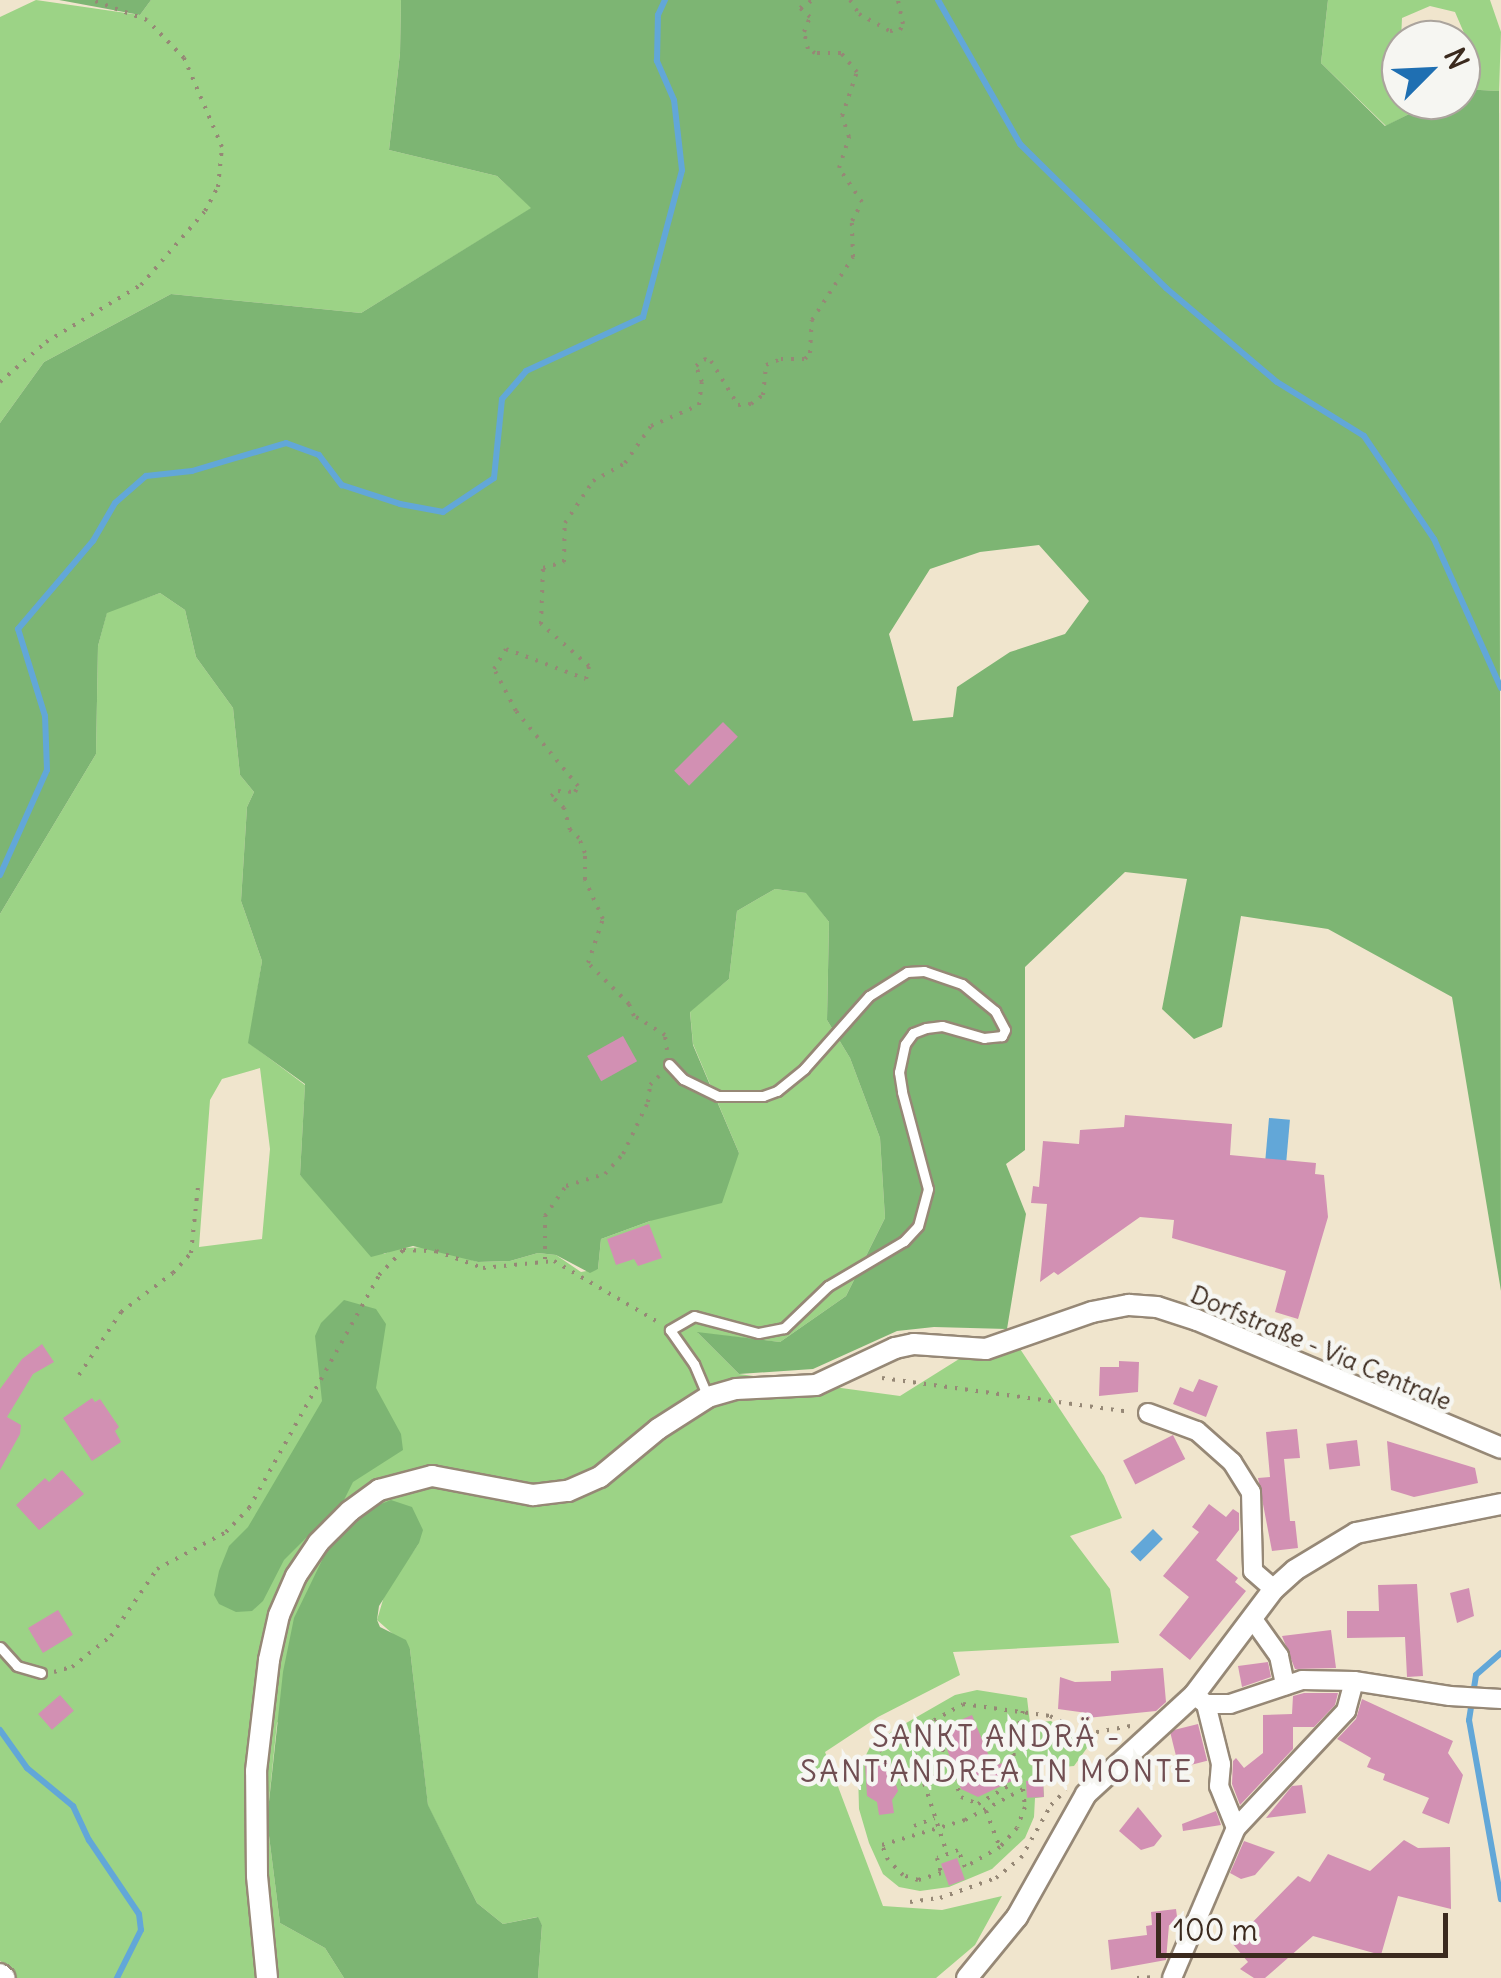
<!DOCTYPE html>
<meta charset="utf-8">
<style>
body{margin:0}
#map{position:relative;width:1501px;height:1978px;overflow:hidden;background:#f0e5cd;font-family:Delius,sans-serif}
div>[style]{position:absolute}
.green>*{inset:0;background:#9cd386}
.forest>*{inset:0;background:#7db573}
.water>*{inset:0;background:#62a7d8;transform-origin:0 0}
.stream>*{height:6px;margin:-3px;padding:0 3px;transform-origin:3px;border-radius:3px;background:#62a7d8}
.building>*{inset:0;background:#d290b3;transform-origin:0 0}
.path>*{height:4px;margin-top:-2px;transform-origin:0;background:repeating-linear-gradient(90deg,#968876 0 2.5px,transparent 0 10.5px)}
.roads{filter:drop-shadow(2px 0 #968876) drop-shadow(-2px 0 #968876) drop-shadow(0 2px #968876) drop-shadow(0 -2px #968876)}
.service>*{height:9px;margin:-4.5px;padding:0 4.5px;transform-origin:4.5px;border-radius:4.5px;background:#fff}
.minor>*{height:18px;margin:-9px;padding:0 9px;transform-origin:9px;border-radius:9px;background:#fff}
.tertiary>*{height:20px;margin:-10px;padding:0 10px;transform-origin:10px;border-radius:10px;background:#fff}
span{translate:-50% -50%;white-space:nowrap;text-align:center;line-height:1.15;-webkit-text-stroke:9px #f6f6f2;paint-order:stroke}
.street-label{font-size:25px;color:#3b2a1e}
.quarter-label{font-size:30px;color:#704e52;letter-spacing:2.5px}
.north{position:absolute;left:1381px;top:20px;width:100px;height:100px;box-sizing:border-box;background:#f6f6f2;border:2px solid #aba49d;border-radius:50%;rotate:66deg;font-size:28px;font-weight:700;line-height:40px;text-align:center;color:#3b2a1e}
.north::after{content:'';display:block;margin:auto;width:35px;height:45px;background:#1f6fb2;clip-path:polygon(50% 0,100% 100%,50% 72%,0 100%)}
.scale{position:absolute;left:1156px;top:1913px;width:292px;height:45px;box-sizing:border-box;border:5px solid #3b2a1e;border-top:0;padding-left:12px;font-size:30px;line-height:35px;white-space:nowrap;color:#3b2a1e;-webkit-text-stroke:8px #f6f6f2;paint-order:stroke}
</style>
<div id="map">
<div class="green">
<div style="clip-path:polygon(36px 0,140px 15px,151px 0,401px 0,400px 53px,389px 150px,497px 176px,532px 208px,361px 313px,171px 294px,44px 362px,0 423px,0 17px)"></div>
<div style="clip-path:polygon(1328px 0,1490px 0,1501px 32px,1499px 91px,1461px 89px,1461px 51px,1467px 40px,1455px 12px,1430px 6px,1402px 18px,1401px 40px,1401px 100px,1423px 100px,1426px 105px,1386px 126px,1321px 63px)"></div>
<div style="clip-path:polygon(evenodd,160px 593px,185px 610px,196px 657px,233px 708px,240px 775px,254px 792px,247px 807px,241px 901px,262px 961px,249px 1043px,305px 1085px,300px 1175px,384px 1254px,398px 1248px,430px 1247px,478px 1262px,510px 1261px,538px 1253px,556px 1255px,581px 1272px,598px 1269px,601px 1239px,650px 1221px,739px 1153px,693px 1044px,690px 1011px,729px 979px,737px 911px,775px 889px,807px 893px,829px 922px,827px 1020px,850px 1058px,880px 1138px,885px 1218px,846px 1296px,780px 1342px,698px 1333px,739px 1374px,900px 1396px,1007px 1329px,1104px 1476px,1122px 1518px,1070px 1536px,1110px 1589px,1119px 1643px,953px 1652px,960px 1675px,878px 1717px,825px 1752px,883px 1906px,942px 1910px,1002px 1896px,975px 1945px,936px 1978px,538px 1978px,542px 1925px,537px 1917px,503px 1924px,477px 1903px,428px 1806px,410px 1649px,377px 1620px,385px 1593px,419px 1543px,277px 1723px,267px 1820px,280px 1923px,325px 1948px,344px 1978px,1px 1978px,10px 1966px,0 1961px,0 914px,96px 754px,98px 646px,107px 612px,160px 593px,260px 1068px,270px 1149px,262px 1239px,199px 1247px,210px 1100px,222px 1079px,260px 1068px)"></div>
<div style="clip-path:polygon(977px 1690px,1027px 1698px,1030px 1723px,1051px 1721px,1076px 1739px,1092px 1741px,1074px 1766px,1051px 1768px,1032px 1755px,1034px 1780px,1043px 1780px,1044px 1797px,1035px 1798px,1034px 1817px,1025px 1838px,992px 1869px,949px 1887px,920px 1891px,899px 1887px,883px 1874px,869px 1843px,859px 1809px,858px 1771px,870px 1747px,894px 1730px,955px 1695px)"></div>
</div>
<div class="forest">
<div style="clip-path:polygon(59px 0,151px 0,140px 15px)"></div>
<div style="clip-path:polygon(evenodd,401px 0,1328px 0,1321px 63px,1385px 126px,1437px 100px,1461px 100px,1461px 89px,1499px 91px,1501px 1291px,1452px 997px,1328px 929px,1241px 916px,1222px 1027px,1194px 1039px,1162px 1009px,1187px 879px,1125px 872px,1025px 967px,1025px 1150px,1006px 1164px,1026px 1214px,1007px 1329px,934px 1327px,897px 1331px,813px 1369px,739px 1374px,697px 1332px,780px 1342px,846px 1296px,885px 1218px,880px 1138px,850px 1058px,827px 1020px,829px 922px,806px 893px,775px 889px,737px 911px,729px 979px,690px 1012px,693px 1045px,739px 1153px,722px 1203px,650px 1221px,601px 1239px,598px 1269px,590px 1273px,556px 1255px,538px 1253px,510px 1261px,478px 1262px,413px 1246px,371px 1257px,300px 1175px,305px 1084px,248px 1043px,262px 961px,241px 901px,247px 807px,254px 792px,240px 775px,233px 708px,196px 657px,185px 610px,160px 593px,107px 613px,98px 646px,96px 754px,0 914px,0 423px,44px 362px,171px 294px,361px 313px,531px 208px,497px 176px,389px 150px,400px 53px,401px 0,1039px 545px,1089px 601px,1065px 634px,1010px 652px,957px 687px,953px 717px,913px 721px,889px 634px,930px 569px,980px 552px,1039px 545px)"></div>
<div style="clip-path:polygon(344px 1300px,376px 1309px,386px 1324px,376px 1388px,401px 1434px,403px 1450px,353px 1482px,344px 1500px,284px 1560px,263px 1601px,252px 1611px,236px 1612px,219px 1604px,214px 1595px,219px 1571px,229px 1546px,248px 1527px,322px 1401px,315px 1336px,321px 1323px)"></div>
<div style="clip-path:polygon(391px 1500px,412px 1507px,423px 1530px,419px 1543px,379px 1606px,377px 1620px,380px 1627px,406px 1640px,410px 1649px,428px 1805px,477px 1903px,503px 1924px,538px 1917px,542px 1925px,538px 1978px,344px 1978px,325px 1948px,280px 1923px,267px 1820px,283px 1672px,294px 1618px,327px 1550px,371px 1508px)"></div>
</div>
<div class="water">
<div style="left:1269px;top:1118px;width:21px;height:49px;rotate:5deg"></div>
<div style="left:1153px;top:1529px;width:14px;height:32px;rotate:45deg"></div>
</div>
<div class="stream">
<div style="left:938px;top:0;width:166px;rotate:60.3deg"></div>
<div style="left:1020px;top:144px;width:205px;rotate:44.6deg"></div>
<div style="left:1166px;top:288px;width:145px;rotate:40.3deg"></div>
<div style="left:1277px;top:382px;width:102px;rotate:31.8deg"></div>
<div style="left:1364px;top:436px;width:125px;rotate:55.8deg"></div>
<div style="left:1434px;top:539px;width:163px;rotate:65.8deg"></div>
<div style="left:0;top:875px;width:115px;rotate:-65.9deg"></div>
<div style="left:47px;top:770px;width:54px;rotate:-92.1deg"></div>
<div style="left:45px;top:716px;width:91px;rotate:-107.2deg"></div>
<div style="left:18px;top:629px;width:116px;rotate:-49.6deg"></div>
<div style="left:93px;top:541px;width:44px;rotate:-59.9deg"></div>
<div style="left:115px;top:503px;width:41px;rotate:-41.1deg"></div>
<div style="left:146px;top:476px;width:46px;rotate:-6.2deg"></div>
<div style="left:192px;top:471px;width:98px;rotate:-16.6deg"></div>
<div style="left:286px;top:443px;width:35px;rotate:20deg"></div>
<div style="left:319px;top:455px;width:38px;rotate:53deg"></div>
<div style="left:342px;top:485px;width:61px;rotate:18.1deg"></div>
<div style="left:400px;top:504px;width:44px;rotate:10.5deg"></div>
<div style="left:443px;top:512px;width:61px;rotate:-33.7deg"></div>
<div style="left:494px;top:478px;width:79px;rotate:-84.2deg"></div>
<div style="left:502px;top:399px;width:37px;rotate:-49deg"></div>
<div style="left:526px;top:371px;width:129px;rotate:-24.8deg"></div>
<div style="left:643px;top:317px;width:152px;rotate:-75.1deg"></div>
<div style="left:682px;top:170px;width:70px;rotate:-96.5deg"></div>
<div style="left:674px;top:100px;width:43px;rotate:-113.6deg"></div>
<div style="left:657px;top:61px;width:46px;rotate:-88.8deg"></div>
<div style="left:658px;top:15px;width:17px;rotate:-65deg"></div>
<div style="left:1501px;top:1653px;width:33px;rotate:139deg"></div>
<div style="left:1476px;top:1675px;width:46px;rotate:98.8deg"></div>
<div style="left:1469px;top:1720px;width:182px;rotate:79.9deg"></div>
<div style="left:0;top:1730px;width:47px;rotate:54.6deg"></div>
<div style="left:27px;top:1768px;width:60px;rotate:39.6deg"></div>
<div style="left:73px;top:1806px;width:38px;rotate:65deg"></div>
<div style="left:89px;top:1840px;width:89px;rotate:56deg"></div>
<div style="left:139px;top:1914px;width:16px;rotate:83deg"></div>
<div style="left:141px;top:1930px;width:54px;rotate:116.6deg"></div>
</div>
<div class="building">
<div style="left:723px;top:722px;width:21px;height:69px;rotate:45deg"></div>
<div style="left:623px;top:1036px;width:29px;height:41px;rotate:61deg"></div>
<div style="clip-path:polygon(1125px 1115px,1232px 1124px,1230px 1155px,1316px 1163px,1315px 1174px,1324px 1175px,1328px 1217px,1298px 1319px,1275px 1312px,1286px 1271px,1172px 1238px,1174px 1220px,1140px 1217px,1058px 1275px,1054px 1272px,1040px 1282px,1047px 1204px,1031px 1203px,1033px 1186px,1039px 1187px,1043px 1141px,1079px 1144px,1080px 1130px,1124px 1127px)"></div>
<div style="clip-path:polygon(649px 1224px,662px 1258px,638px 1266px,634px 1259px,616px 1265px,607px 1239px)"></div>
<div style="clip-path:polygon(42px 1344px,54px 1362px,33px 1374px,7px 1417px,21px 1425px,20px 1434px,0 1470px,0 1389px,22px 1359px)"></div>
<div style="clip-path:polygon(1119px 1361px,1139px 1362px,1138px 1392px,1099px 1396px,1100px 1367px,1119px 1367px)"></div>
<div style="clip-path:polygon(1199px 1379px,1218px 1386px,1206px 1417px,1173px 1404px,1180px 1387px,1193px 1392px)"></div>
<div style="clip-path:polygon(92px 1398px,95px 1402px,100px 1399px,119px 1427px,115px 1431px,121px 1442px,92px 1461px,63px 1418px)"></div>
<div style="clip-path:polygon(1297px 1429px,1300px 1458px,1284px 1459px,1290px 1521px,1295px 1521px,1298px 1548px,1272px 1551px,1258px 1478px,1270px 1477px,1266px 1432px)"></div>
<div style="left:1173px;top:1435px;width:27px;height:56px;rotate:63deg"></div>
<div style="left:1357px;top:1440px;width:26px;height:31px;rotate:83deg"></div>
<div style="clip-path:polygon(1387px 1441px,1475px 1468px,1478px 1483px,1414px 1497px,1391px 1490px)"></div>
<div style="clip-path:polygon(62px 1470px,84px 1494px,39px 1530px,16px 1505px,45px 1478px,49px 1482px)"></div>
<div style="clip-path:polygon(1209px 1504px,1226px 1517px,1233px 1509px,1239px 1513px,1239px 1530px,1216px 1560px,1238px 1578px,1235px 1582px,1246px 1591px,1190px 1660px,1159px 1635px,1189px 1597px,1163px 1576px,1199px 1532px,1192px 1527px)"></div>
<div style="clip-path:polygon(1417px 1584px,1423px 1676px,1407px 1677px,1405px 1637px,1347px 1638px,1347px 1611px,1379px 1611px,1378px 1585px)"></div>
<div style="clip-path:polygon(1469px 1588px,1474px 1616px,1457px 1623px,1450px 1593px)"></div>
<div style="left:58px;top:1610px;width:29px;height:35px;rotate:59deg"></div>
<div style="clip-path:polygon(1331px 1630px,1336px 1668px,1295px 1669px,1282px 1636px)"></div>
<div style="clip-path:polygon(1268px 1662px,1271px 1677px,1242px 1687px,1238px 1666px)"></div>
<div style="clip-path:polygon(1163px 1668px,1166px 1702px,1156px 1711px,1087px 1718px,1087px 1713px,1058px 1709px,1060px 1677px,1075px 1682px,1111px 1681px,1111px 1671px)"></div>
<div style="clip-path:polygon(1304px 1693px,1338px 1693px,1335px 1705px,1314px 1727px,1293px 1727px,1293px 1749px,1240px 1805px,1232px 1784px,1233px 1761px,1236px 1758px,1244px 1768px,1263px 1753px,1263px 1715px,1292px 1714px,1293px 1696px)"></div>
<div style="left:60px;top:1695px;width:21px;height:29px;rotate:49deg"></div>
<div style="clip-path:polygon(1362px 1699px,1453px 1741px,1448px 1753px,1463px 1775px,1449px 1824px,1422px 1813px,1429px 1798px,1383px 1780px,1385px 1774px,1367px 1767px,1371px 1758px,1337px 1739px,1356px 1719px)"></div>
<div style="clip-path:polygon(972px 1715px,993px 1766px,1009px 1761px,1016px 1779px,978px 1797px,961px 1789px,940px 1729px)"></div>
<div style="left:1198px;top:1724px;width:38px;height:29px;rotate:76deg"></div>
<div style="clip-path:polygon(888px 1759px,898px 1791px,892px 1800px,894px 1813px,879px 1815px,877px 1802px,867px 1796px,865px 1764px)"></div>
<div style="left:1043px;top:1780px;width:17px;height:17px;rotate:87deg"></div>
<div style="clip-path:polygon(1302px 1785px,1306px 1813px,1266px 1818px,1292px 1786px)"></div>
<div style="clip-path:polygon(1138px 1807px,1162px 1836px,1154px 1846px,1141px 1850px,1119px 1831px)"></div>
<div style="clip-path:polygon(1216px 1811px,1221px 1825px,1183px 1831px,1182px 1824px)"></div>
<div style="clip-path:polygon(1404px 1840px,1418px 1848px,1450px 1847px,1451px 1909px,1398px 1896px,1381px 1955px,1313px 1936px,1265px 1978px,1254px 1978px,1240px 1969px,1248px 1962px,1232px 1943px,1298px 1876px,1310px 1882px,1328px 1854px,1370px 1871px)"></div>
<div style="clip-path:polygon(1244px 1841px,1275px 1852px,1255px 1875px,1241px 1879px,1230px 1873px)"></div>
<div style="left:957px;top:1858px;width:23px;height:17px;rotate:70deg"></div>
<div style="clip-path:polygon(1176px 1909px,1178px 1924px,1169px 1925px,1166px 1960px,1111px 1970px,1108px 1940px,1147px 1935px,1146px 1926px,1152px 1925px,1151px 1912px)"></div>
</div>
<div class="path">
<div style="left:850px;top:0;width:17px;rotate:57deg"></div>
<div style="left:859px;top:14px;width:35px;rotate:29deg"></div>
<div style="left:890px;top:31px;width:10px;rotate:-6deg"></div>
<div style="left:900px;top:30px;width:7px;rotate:-63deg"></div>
<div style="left:903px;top:24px;width:25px;rotate:-102deg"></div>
<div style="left:0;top:382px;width:61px;rotate:-41deg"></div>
<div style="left:46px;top:342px;width:111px;rotate:-31deg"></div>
<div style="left:141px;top:285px;width:98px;rotate:-49.1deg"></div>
<div style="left:205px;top:211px;width:27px;rotate:-62deg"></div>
<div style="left:218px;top:187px;width:40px;rotate:-84.3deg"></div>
<div style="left:222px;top:147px;width:97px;rotate:-113.1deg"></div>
<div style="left:184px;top:58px;width:53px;rotate:-134.2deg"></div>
<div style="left:147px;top:20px;width:59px;rotate:-160deg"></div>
<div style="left:667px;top:1050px;width:15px;rotate:-98deg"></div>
<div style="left:665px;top:1035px;width:36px;rotate:-148deg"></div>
<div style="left:634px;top:1016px;width:13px;rotate:-113deg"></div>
<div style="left:629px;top:1004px;width:58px;rotate:-135deg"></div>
<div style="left:588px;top:963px;width:46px;rotate:-71.2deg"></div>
<div style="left:603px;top:919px;width:43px;rotate:-114.8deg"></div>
<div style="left:585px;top:880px;width:27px;rotate:-90deg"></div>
<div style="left:585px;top:853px;width:16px;rotate:-112deg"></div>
<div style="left:579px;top:838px;width:12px;rotate:-138deg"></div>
<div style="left:570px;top:830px;width:23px;rotate:-105deg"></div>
<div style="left:564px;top:808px;width:18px;rotate:-137deg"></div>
<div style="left:551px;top:796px;width:9px;rotate:-36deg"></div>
<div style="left:558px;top:791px;width:17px;rotate:3deg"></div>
<div style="left:575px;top:792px;width:7px;rotate:-63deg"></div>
<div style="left:578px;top:786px;width:97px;rotate:-129.6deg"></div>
<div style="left:516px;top:711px;width:47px;rotate:-117.6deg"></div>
<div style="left:494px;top:669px;width:23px;rotate:-59deg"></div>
<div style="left:506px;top:649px;width:85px;rotate:20.6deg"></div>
<div style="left:586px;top:679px;width:13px;rotate:-77deg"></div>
<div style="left:589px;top:666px;width:64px;rotate:-138.8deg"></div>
<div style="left:541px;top:624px;width:56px;rotate:-88deg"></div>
<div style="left:543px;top:568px;width:22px;rotate:-16deg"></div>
<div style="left:564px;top:562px;width:39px;rotate:-89deg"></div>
<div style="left:565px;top:523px;width:50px;rotate:-56.3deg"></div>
<div style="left:593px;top:481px;width:37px;rotate:-29deg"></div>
<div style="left:625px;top:463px;width:45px;rotate:-54.9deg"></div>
<div style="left:651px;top:426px;width:52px;rotate:-23.6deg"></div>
<div style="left:699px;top:405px;width:23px;rotate:-83deg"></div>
<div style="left:702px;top:382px;width:17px;rotate:-111deg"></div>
<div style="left:696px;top:366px;width:11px;rotate:-41deg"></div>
<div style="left:704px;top:359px;width:7px;rotate:16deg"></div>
<div style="left:711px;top:361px;width:52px;rotate:58.5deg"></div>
<div style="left:738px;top:405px;width:13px;rotate:-4deg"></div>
<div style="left:751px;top:404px;width:15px;rotate:-37deg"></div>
<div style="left:763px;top:395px;width:30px;rotate:-84deg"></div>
<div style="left:766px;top:365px;width:16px;rotate:-22deg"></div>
<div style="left:781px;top:359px;width:24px"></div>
<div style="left:805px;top:359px;width:8px;rotate:-50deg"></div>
<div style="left:810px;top:353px;width:33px;rotate:-87deg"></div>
<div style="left:812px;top:320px;width:75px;rotate:-56.9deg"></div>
<div style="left:853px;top:257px;width:36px;rotate:-92deg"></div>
<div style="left:852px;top:221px;width:21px;rotate:-62deg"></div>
<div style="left:862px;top:202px;width:41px;rotate:-124.1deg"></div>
<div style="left:839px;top:168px;width:33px;rotate:-72deg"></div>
<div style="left:849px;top:137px;width:22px;rotate:-108deg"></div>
<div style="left:842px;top:116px;width:46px;rotate:-71.2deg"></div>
<div style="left:857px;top:72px;width:25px;rotate:-130deg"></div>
<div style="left:841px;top:53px;width:26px;rotate:180deg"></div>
<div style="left:815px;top:53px;width:8px;rotate:-150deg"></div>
<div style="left:808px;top:49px;width:17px;rotate:-103deg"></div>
<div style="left:804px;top:32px;width:16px;rotate:-68deg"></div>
<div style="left:810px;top:17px;width:13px;rotate:-138deg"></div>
<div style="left:800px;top:8px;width:15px;rotate:-32deg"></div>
<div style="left:545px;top:1259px;width:43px;rotate:-90deg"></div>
<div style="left:545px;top:1216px;width:37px;rotate:-55deg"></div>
<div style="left:566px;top:1186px;width:41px;rotate:-17.1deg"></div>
<div style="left:605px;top:1174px;width:27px;rotate:-48deg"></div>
<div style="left:623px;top:1154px;width:58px;rotate:-64.3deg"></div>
<div style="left:648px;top:1102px;width:17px;rotate:-83deg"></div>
<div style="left:650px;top:1085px;width:13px;rotate:-45deg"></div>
<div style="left:79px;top:1375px;width:76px;rotate:-56.3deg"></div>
<div style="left:121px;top:1312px;width:65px;rotate:-36.9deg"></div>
<div style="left:173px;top:1273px;width:27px;rotate:-48deg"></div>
<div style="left:191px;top:1253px;width:67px;rotate:-84deg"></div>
<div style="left:882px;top:1378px;width:249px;rotate:7.8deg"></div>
<div style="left:54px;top:1672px;width:19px;rotate:-16deg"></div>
<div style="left:72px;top:1667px;width:50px;rotate:-38.5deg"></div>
<div style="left:111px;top:1636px;width:81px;rotate:-55.5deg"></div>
<div style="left:157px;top:1569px;width:78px;rotate:-28.2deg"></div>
<div style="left:226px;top:1532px;width:33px;rotate:-46deg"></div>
<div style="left:249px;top:1508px;width:267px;rotate:-60.8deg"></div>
<div style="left:379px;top:1275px;width:35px;rotate:-46deg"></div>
<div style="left:403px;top:1250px;width:33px;rotate:2deg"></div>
<div style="left:436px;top:1251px;width:50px;rotate:19.9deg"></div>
<div style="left:483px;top:1268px;width:71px;rotate:-5.6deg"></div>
<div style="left:554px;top:1261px;width:121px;rotate:30.4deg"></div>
<div style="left:1023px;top:1711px;width:34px;rotate:107deg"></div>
<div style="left:1013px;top:1743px;width:17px;rotate:87deg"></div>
<div style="left:1014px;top:1760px;width:30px;rotate:73deg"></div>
<div style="left:1023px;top:1789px;width:18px;rotate:84deg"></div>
<div style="left:1025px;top:1807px;width:22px;rotate:111deg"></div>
<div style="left:1017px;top:1828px;width:25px;rotate:132deg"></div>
<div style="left:1000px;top:1847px;width:40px;rotate:150.3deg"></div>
<div style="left:965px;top:1867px;width:18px;rotate:-112deg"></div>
<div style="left:958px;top:1850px;width:22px;rotate:159deg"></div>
<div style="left:937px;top:1858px;width:16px;rotate:75deg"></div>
<div style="left:941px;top:1873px;width:24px;rotate:163deg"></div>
<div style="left:918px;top:1880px;width:16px;rotate:-162deg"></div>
<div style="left:903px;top:1875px;width:21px;rotate:-135deg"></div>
<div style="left:888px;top:1860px;width:16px;rotate:-112deg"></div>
<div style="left:882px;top:1845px;width:87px;rotate:-16.8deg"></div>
<div style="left:965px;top:1820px;width:66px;rotate:-28.1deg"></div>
<div style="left:931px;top:1720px;width:83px;rotate:68.7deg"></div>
<div style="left:961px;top:1797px;width:18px;rotate:22deg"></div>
<div style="left:978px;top:1804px;width:49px;rotate:-30.8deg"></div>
<div style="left:908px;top:1734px;width:125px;rotate:71.9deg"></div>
<div style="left:879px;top:1751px;width:96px;rotate:-29.2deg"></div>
<div style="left:963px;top:1704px;width:88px;rotate:7.9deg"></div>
<div style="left:1050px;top:1716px;width:40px;rotate:26.6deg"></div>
<div style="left:1086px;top:1734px;width:45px;rotate:-10.3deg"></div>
<div style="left:901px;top:1784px;width:51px;rotate:-17deg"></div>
<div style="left:986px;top:1811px;width:39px;rotate:69deg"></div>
<div style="left:914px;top:1826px;width:22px;rotate:-21deg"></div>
<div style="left:910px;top:1902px;width:30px;rotate:-8deg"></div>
<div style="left:940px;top:1898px;width:59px;rotate:-19.7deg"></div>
<div style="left:996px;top:1878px;width:32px;rotate:-39deg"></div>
<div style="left:1021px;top:1858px;width:61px;rotate:-60.5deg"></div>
<div style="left:1051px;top:1805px;width:21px;rotate:-45deg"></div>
<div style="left:1137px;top:1978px;width:19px;rotate:-3deg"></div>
</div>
<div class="roads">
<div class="service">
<div style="left:669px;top:1064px;width:21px;rotate:47deg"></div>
<div style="left:683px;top:1079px;width:39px;rotate:26deg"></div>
<div style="left:718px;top:1096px;width:45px"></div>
<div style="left:763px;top:1096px;width:15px;rotate:-20deg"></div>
<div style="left:777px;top:1091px;width:35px;rotate:-39deg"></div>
<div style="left:804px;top:1069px;width:98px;rotate:-48.3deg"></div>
<div style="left:869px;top:996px;width:45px;rotate:-32.3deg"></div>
<div style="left:907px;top:972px;width:17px;rotate:-3deg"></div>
<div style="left:924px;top:971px;width:40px;rotate:18.9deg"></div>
<div style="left:962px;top:984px;width:43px;rotate:39.3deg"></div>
<div style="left:995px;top:1011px;width:21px;rotate:62deg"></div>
<div style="left:1005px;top:1030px;width:7px;rotate:117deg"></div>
<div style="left:1002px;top:1036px;width:18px;rotate:174deg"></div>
<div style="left:984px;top:1038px;width:44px;rotate:-164.1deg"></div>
<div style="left:942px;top:1026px;width:16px;rotate:173deg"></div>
<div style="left:926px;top:1028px;width:14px;rotate:159deg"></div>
<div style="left:913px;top:1033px;width:14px;rotate:126deg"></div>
<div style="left:905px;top:1044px;width:29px;rotate:102deg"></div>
<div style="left:899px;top:1072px;width:20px;rotate:81deg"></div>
<div style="left:902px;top:1092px;width:100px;rotate:75deg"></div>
<div style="left:928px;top:1189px;width:38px;rotate:105deg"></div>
<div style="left:918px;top:1226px;width:21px;rotate:133deg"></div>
<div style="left:904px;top:1241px;width:88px;rotate:149.4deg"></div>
<div style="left:828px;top:1286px;width:61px;rotate:136.3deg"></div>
<div style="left:784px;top:1328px;width:26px;rotate:169deg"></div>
<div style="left:758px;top:1333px;width:66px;rotate:-165.1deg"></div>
<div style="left:694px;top:1316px;width:28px;rotate:150deg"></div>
<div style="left:670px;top:1330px;width:42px;rotate:54.8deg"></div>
<div style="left:694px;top:1364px;width:36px;rotate:67deg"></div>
<div style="left:0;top:1647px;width:25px;rotate:48deg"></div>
<div style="left:17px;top:1666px;width:25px;rotate:16deg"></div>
</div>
<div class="minor">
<div style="left:1148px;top:1413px;width:52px;rotate:20.2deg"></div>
<div style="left:1197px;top:1431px;width:47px;rotate:41.5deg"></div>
<div style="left:1232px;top:1462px;width:36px;rotate:58deg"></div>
<div style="left:1251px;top:1492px;width:79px;rotate:88.5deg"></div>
<div style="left:1253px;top:1571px;width:28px;rotate:41deg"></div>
<div style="left:1252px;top:1618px;width:47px;rotate:54.6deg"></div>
<div style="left:1279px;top:1656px;width:30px;rotate:78deg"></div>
<div style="left:1194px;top:1695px;width:15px;rotate:37deg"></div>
<div style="left:1206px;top:1704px;width:24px"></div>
<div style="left:1230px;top:1704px;width:76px;rotate:-18.4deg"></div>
<div style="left:1302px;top:1680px;width:52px;rotate:1.1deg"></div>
<div style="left:1354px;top:1681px;width:97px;rotate:8.9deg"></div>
<div style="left:1450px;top:1696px;width:51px;rotate:3.4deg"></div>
<div style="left:1206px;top:1704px;width:62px;rotate:76deg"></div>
<div style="left:1221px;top:1764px;width:22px;rotate:95deg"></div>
<div style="left:1219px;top:1786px;width:45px;rotate:68deg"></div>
<div style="left:1172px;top:1978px;width:163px;rotate:-66.9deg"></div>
<div style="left:1236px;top:1828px;width:161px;rotate:-46.8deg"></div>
<div style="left:1346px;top:1711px;width:31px;rotate:-75deg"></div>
</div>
<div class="tertiary">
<div style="left:0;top:1974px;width:6px;rotate:39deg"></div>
<div style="left:267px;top:1978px;width:102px;rotate:-95.6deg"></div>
<div style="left:257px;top:1876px;width:105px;rotate:-90.5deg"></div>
<div style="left:256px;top:1771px;width:112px;rotate:-83.3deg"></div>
<div style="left:269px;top:1660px;width:46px;rotate:-77.5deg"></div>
<div style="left:279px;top:1615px;width:43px;rotate:-66.4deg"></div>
<div style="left:296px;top:1576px;width:40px;rotate:-56deg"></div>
<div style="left:318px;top:1543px;width:45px;rotate:-45deg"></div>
<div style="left:350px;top:1511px;width:36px;rotate:-36deg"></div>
<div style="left:379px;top:1490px;width:55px;rotate:-14.8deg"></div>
<div style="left:432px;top:1476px;width:103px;rotate:10.7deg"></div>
<div style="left:533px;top:1495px;width:35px;rotate:-7deg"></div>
<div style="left:568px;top:1491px;width:35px;rotate:-24deg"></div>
<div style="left:600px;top:1477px;width:75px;rotate:-39.6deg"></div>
<div style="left:658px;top:1429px;width:59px;rotate:-32.6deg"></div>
<div style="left:708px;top:1397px;width:29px;rotate:-16deg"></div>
<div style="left:736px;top:1389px;width:80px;rotate:-2.9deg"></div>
<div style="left:816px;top:1385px;width:87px;rotate:-25.1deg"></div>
<div style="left:895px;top:1348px;width:19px;rotate:-12deg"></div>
<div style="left:914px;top:1344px;width:72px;rotate:4deg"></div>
<div style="left:986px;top:1349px;width:112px;rotate:-19.2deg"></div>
<div style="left:1092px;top:1312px;width:38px;rotate:-11deg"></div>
<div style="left:1129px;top:1305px;width:28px;rotate:4deg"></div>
<div style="left:1157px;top:1307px;width:42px;rotate:18deg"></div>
<div style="left:1197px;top:1320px;width:330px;rotate:22.8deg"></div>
<div style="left:967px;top:1978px;width:79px;rotate:-50.7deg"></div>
<div style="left:1017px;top:1917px;width:141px;rotate:-60.7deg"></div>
<div style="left:1086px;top:1794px;width:147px;rotate:-42.5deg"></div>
<div style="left:1194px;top:1695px;width:133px;rotate:-53deg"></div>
<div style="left:1274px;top:1589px;width:28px;rotate:-42deg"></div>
<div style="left:1295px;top:1570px;width:71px;rotate:-31.2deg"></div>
<div style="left:1356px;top:1533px;width:148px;rotate:-11.3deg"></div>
</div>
</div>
<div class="street-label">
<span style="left:1321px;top:1348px;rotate:23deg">Dorfstraße - Via Centrale</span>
</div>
<div class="quarter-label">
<span style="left:997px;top:1753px">SANKT ANDRÄ -<br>SANT'ANDREA IN MONTE</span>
</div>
<div class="north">N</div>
<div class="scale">100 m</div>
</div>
